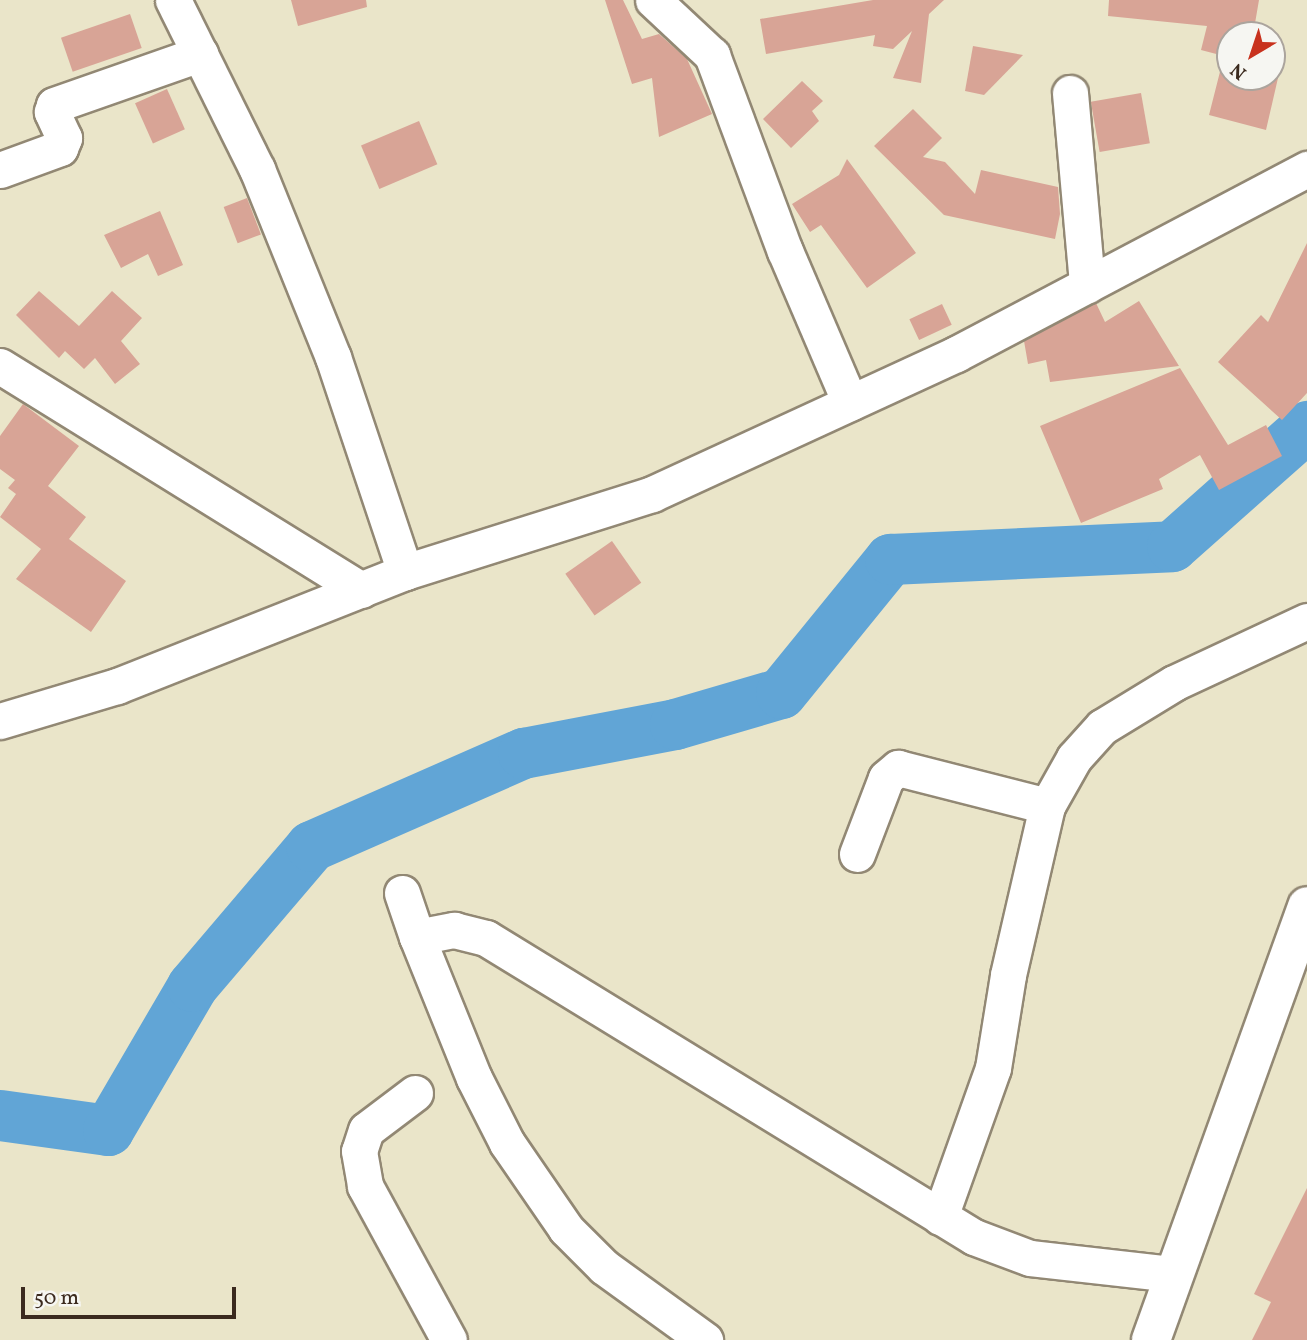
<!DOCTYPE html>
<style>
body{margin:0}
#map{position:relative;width:1307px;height:1340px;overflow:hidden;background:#eae5c9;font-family:Vollkorn,serif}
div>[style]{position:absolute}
.river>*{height:51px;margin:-25.5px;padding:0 25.5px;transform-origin:25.5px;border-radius:25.5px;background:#61a5d6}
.building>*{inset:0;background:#d8a496;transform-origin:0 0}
.roads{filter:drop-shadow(2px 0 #928874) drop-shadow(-2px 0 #928874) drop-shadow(0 2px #928874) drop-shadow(0 -2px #928874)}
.minor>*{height:35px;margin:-17.5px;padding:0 17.5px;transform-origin:17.5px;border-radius:17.5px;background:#fff}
.major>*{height:38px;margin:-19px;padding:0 19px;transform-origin:19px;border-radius:19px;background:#fff}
span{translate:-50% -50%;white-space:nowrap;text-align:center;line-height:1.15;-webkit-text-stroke:5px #f6f6f2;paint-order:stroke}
.north{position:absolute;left:1216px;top:21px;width:70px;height:70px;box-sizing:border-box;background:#f6f6f2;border:2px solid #aba49d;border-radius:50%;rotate:219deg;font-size:19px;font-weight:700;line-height:28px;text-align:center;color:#3b2a1e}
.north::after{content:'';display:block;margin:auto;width:24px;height:32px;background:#c8321e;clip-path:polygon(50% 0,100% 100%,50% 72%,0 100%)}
.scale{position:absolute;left:21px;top:1287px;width:215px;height:32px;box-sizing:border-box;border:4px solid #3b2a1e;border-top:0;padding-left:9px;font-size:21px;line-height:24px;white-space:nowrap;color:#3b2a1e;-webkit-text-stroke:5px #f6f6f2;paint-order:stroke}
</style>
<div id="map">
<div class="river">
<div style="left:0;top:1115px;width:109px;rotate:7.9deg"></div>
<div style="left:108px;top:1130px;width:167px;rotate:-59.7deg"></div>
<div style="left:192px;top:986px;width:184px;rotate:-49.6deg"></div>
<div style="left:311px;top:846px;width:232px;rotate:-23.7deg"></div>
<div style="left:523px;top:753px;width:155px;rotate:-10.8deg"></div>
<div style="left:675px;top:724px;width:110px;rotate:-16.3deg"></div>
<div style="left:781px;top:693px;width:173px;rotate:-50.9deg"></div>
<div style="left:890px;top:559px;width:282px;rotate:-2.6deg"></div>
<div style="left:1172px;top:546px;width:181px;rotate:-41.6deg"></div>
</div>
<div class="building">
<div style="clip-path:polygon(291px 0,366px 0,367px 7px,298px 26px)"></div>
<div style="clip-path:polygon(605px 0,623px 0,642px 39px,659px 34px,687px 59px,712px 114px,659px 137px,652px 78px,632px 84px)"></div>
<div style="clip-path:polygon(873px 0,944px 0,929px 14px,921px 83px,893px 78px,912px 31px,893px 49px,873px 46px,875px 35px,766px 54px,760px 19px)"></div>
<div style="clip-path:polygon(1109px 0,1259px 0,1253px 35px,1230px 35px,1230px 77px,1278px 78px,1266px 130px,1209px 115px,1224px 56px,1201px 50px,1207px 26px,1108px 16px)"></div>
<div style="left:130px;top:14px;width:36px;height:73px;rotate:71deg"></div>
<div style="clip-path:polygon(973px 46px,1023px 55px,984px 95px,965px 91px)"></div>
<div style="clip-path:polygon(802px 81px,823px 101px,812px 111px,819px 121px,791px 148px,763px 119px)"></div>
<div style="left:167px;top:89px;width:44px;height:35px;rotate:66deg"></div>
<div style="left:1141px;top:93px;width:51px;height:51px;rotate:80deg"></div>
<div style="clip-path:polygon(913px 109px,942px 138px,923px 157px,945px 162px,975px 194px,981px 170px,1058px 187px,1060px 214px,1055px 239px,944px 215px,874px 146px)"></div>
<div style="left:419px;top:121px;width:47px;height:63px;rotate:67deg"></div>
<div style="clip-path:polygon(847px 159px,916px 253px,867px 288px,821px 225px,810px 232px,792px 204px,839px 175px)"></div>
<div style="left:247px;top:198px;width:39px;height:25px;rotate:69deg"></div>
<div style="clip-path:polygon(160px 211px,183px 265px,158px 276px,148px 254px,121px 268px,104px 235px)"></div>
<div style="clip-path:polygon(1307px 243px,1307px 393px,1282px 420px,1218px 362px,1261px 315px,1268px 322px)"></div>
<div style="clip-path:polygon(39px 291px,79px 326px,112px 291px,142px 318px,121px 341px,140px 364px,115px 384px,95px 358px,84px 369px,65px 351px,59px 358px,16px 315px)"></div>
<div style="clip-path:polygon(1139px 301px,1179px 366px,1050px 382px,1046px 360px,1028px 364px,1024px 341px,1096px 303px,1105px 322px)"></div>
<div style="left:942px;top:304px;width:23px;height:36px;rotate:65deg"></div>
<div style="clip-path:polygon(1180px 368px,1228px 445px,1266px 425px,1282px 456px,1219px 490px,1200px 455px,1159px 479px,1163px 489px,1081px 523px,1040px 426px)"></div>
<div style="clip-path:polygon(23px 404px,79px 446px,48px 486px,86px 517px,69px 539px,126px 581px,91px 632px,16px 579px,41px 549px,0 517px,16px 494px,8px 488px,15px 480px,0 469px,0 436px)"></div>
<div style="left:612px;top:541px;width:51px;height:57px;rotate:55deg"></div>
<div style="clip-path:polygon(1307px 1188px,1307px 1340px,1252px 1340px,1271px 1302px,1254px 1294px)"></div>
</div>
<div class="roads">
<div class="minor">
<div style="left:173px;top:0;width:189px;rotate:63.6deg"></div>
<div style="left:257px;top:169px;width:203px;rotate:68deg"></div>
<div style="left:333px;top:357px;width:227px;rotate:71.5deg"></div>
<div style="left:653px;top:0;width:81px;rotate:43deg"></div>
<div style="left:712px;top:55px;width:209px;rotate:69.6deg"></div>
<div style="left:785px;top:251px;width:165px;rotate:66.8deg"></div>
<div style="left:1070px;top:93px;width:193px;rotate:84.9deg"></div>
<div style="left:0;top:170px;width:64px;rotate:-20.1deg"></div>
<div style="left:60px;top:148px;width:11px;rotate:-68deg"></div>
<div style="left:64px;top:138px;width:29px;rotate:-115deg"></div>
<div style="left:52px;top:112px;width:7px;rotate:-74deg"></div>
<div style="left:54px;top:105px;width:155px;rotate:-19.3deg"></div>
<div style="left:0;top:366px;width:425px;rotate:31.8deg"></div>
<div style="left:0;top:721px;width:122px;rotate:-16.7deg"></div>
<div style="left:117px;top:686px;width:310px;rotate:-21.6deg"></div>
<div style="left:405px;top:572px;width:259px;rotate:-17.5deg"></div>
<div style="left:652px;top:494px;width:335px;rotate:-24.7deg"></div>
<div style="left:956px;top:354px;width:397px;rotate:-27.8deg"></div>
<div style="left:857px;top:854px;width:81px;rotate:-69.1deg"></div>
<div style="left:886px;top:778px;width:16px;rotate:-40deg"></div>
<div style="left:898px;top:768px;width:154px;rotate:14.3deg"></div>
<div style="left:402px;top:893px;width:46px;rotate:71.2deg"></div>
<div style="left:417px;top:937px;width:38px;rotate:-11deg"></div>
<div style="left:454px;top:930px;width:33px;rotate:14deg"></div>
<div style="left:486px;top:938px;width:572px;rotate:31.5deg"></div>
<div style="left:974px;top:1237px;width:60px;rotate:20.6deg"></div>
<div style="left:1030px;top:1258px;width:144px;rotate:6.4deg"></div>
<div style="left:417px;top:937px;width:152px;rotate:68deg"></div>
<div style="left:474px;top:1078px;width:73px;rotate:63.1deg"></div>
<div style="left:507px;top:1143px;width:104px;rotate:55.5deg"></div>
<div style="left:566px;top:1229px;width:54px;rotate:45deg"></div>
<div style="left:604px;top:1267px;width:125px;rotate:35.9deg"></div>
<div style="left:415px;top:1093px;width:61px;rotate:142.9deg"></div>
<div style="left:366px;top:1130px;width:22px;rotate:108deg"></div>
<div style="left:359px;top:1151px;width:36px;rotate:80deg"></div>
<div style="left:365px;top:1186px;width:175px;rotate:61.4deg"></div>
<div style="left:940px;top:1217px;width:158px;rotate:-70.4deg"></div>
<div style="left:993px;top:1068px;width:94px;rotate:-80.8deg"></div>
<div style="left:1008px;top:975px;width:173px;rotate:-77deg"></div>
<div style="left:1047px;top:806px;width:55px;rotate:-60.6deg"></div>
<div style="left:1074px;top:758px;width:42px;rotate:-47.9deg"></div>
<div style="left:1102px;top:727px;width:84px;rotate:-31.4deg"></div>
<div style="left:1174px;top:683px;width:147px;rotate:-25deg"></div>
</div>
<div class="major">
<div style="left:1151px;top:1340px;width:461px;rotate:-70.2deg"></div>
</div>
</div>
<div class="north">N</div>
<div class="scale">50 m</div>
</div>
